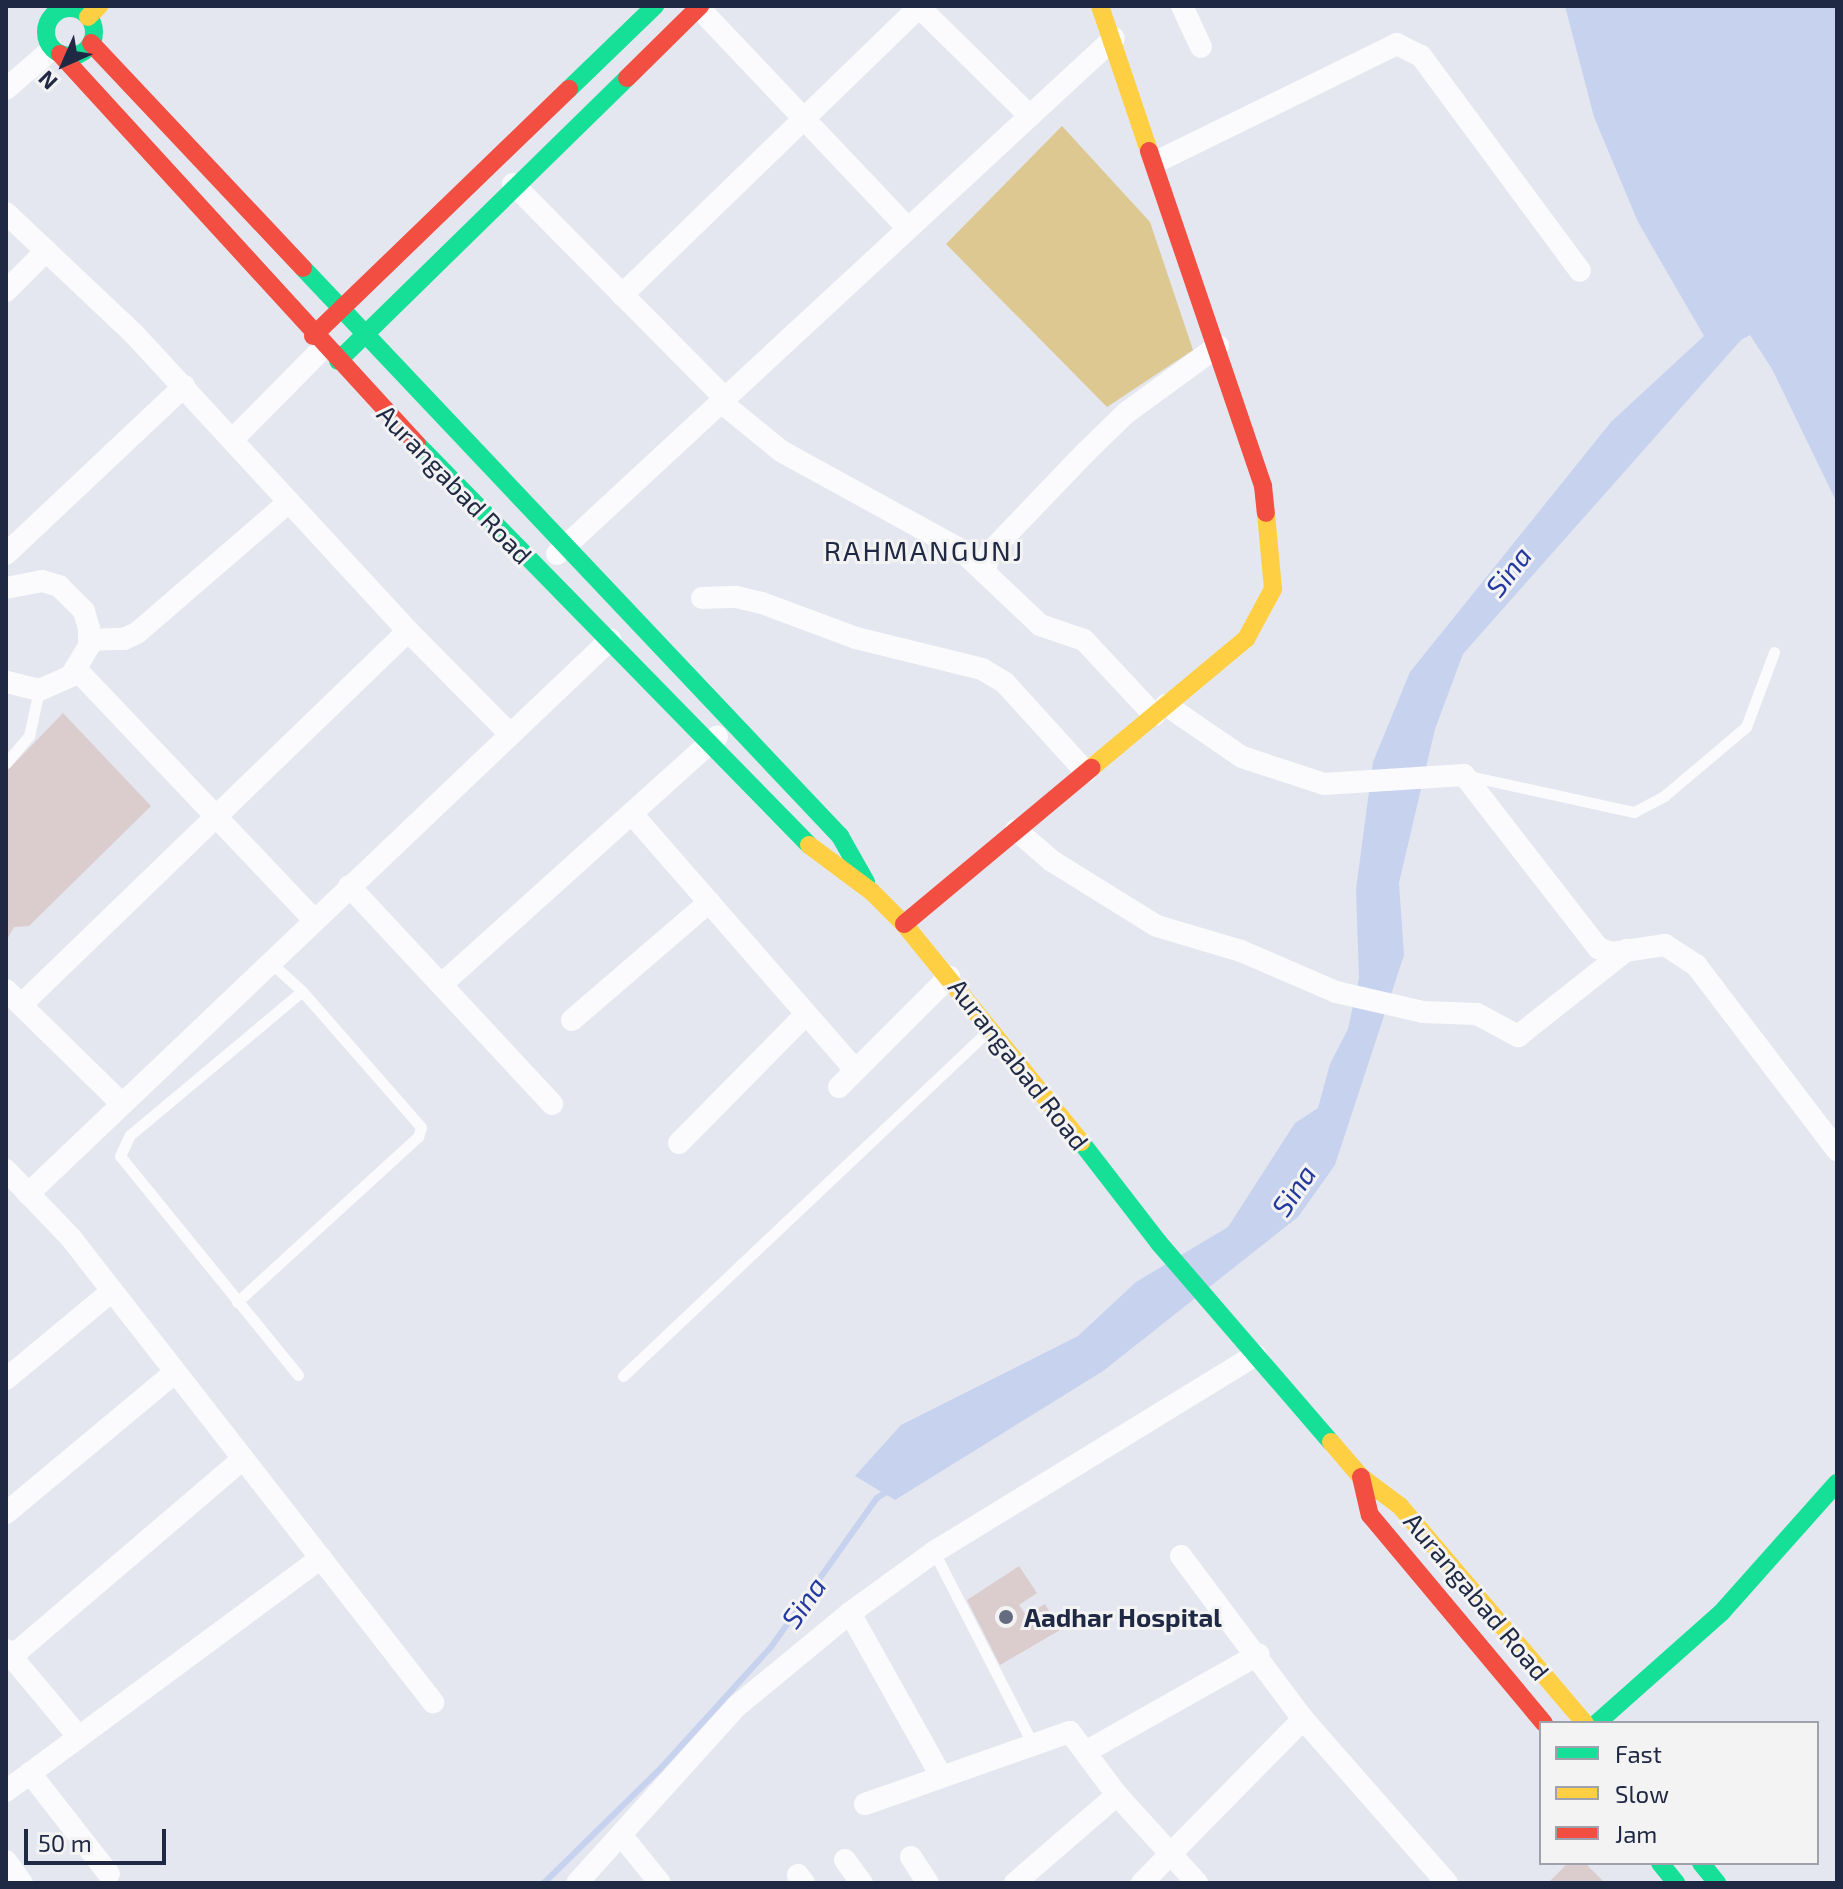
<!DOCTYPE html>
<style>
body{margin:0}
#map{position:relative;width:1843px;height:1889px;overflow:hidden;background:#e4e7ef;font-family:"Exo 2",sans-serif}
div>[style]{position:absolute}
.green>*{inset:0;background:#ddc891}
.water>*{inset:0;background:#c7d2ef}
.stream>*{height:6px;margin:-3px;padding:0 3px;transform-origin:3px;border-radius:3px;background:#c7d2ef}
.building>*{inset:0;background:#dbccce}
.lane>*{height:11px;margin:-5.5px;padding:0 5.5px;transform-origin:5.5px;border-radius:5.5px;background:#fbfbfd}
.street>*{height:22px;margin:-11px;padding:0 11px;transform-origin:11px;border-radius:11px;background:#fbfbfd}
.fast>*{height:18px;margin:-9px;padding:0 9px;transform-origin:9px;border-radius:9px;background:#16e098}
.fast>.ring{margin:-9px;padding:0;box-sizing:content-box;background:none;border:18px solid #16e098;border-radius:50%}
.slow>*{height:18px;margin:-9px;padding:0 9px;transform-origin:9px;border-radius:9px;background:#ffcf43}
.jam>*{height:18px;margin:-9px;padding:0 9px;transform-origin:9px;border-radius:9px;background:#f24e42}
.dots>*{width:22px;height:22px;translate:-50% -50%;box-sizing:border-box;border:4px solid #f3f3f3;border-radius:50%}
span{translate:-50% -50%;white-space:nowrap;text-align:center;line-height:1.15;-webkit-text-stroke:6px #f3f3f3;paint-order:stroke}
.street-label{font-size:26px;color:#202944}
.poi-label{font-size:26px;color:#202944;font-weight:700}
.left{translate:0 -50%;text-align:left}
.neighbourhood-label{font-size:28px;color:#202944;letter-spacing:2px}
.water-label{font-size:28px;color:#23399f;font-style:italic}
.frame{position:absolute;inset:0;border:8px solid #202944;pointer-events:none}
.legend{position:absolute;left:1539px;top:1721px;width:280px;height:144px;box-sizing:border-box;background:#f3f3f3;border:2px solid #9fa2ad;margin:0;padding:10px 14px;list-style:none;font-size:24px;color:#202944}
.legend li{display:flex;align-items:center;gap:16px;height:40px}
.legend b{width:40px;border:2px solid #9fa2ad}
.north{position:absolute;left:24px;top:24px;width:80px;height:80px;-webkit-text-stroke:6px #f3f3f3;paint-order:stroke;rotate:225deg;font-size:22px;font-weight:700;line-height:32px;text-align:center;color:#202944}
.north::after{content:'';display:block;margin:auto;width:28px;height:36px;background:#202944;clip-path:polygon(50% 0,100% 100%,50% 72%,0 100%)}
.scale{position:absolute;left:24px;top:1829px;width:142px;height:36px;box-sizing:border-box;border:4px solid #202944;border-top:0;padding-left:10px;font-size:24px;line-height:28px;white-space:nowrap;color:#202944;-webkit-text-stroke:6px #f3f3f3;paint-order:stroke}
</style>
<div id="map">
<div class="green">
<div style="clip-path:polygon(1062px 126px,1150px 222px,1193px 350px,1107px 407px,946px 244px)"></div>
</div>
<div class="water">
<div style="clip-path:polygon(1565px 6px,1837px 6px,1837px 503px,1772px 369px,1750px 335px,1741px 340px,1463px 654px,1435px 729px,1399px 883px,1404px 955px,1335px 1165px,1298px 1217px,1103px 1371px,895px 1500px,855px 1476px,901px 1425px,1078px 1336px,1136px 1282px,1228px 1227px,1295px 1123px,1318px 1108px,1330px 1064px,1348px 1029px,1359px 978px,1356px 889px,1373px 762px,1410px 672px,1611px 422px,1704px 336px,1638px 222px,1594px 117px)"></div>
</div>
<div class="stream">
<div style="left:544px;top:1883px;width:163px;rotate:-44.5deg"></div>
<div style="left:660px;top:1769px;width:165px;rotate:-47.7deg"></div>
<div style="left:771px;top:1647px;width:183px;rotate:-54.6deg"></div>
<div style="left:877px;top:1498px;width:17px;rotate:-33deg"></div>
</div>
<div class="building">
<div style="clip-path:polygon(63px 713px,151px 806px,29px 926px,14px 927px,6px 941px,6px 772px)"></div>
<div style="clip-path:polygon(1019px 1566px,1037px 1593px,1019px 1605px,1026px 1615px,1045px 1604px,1060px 1630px,1000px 1665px,967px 1600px)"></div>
<div style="clip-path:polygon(1568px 1863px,1585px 1863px,1605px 1883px,1548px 1883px)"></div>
</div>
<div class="lane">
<div style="left:6px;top:763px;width:35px;rotate:-50deg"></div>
<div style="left:29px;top:736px;width:47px;rotate:-77.7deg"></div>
<div style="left:1469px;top:776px;width:169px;rotate:12.3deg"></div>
<div style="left:1634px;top:812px;width:34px;rotate:-28deg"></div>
<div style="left:1664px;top:796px;width:107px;rotate:-40.1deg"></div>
<div style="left:1746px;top:727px;width:80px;rotate:-69.5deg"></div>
<div style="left:237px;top:1302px;width:245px;rotate:-42.4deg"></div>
<div style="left:418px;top:1137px;width:10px;rotate:-73deg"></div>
<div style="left:421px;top:1127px;width:181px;rotate:-131.2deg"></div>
<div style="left:302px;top:991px;width:43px;rotate:-137.8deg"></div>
<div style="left:298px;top:1375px;width:282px;rotate:-129.1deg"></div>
<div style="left:120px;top:1156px;width:23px;rotate:-65deg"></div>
<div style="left:130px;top:1135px;width:224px;rotate:-39.9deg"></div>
<div style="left:623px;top:1376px;width:504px;rotate:-43.39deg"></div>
<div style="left:934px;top:1552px;width:215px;rotate:62.8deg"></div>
</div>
<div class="street">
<div style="left:918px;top:6px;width:154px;rotate:44.5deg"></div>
<div style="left:1182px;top:6px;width:45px;rotate:65.1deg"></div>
<div style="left:698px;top:7px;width:302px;rotate:46.5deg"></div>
<div style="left:6px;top:89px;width:61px;rotate:-41deg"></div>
<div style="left:1156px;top:162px;width:268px;rotate:-26.1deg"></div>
<div style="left:1397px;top:44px;width:27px;rotate:27deg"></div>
<div style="left:1421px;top:56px;width:267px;rotate:53.5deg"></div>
<div style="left:513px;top:184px;width:301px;rotate:45.3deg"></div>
<div style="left:6px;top:213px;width:178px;rotate:43.4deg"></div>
<div style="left:135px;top:335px;width:403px;rotate:47.3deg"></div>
<div style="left:408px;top:631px;width:538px;rotate:135.98deg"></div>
<div style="left:21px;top:1005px;width:21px;rotate:-135deg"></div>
<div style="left:6px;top:291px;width:57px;rotate:-45deg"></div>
<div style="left:622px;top:295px;width:415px;rotate:-44.1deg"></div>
<div style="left:721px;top:402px;width:77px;rotate:39.2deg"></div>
<div style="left:781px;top:451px;width:205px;rotate:28.8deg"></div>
<div style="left:961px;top:550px;width:109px;rotate:43.5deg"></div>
<div style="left:1040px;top:625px;width:46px;rotate:18.8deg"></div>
<div style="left:1084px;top:640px;width:103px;rotate:47deg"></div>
<div style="left:234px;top:438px;width:128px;rotate:-45.3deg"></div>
<div style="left:6px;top:554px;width:245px;rotate:-43.3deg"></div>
<div style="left:557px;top:554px;width:759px;rotate:-42.81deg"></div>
<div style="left:984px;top:572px;width:22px;rotate:-72deg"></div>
<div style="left:991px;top:551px;width:139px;rotate:-46.2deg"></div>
<div style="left:1087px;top:451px;width:54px;rotate:-44.3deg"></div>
<div style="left:1126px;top:413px;width:114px;rotate:-36.1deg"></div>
<div style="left:6px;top:588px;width:37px;rotate:-11deg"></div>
<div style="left:42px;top:581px;width:18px;rotate:16deg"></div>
<div style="left:59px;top:586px;width:35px;rotate:45deg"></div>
<div style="left:84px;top:611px;width:18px;rotate:74deg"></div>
<div style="left:89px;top:628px;width:18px;rotate:90deg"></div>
<div style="left:89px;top:646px;width:35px;rotate:121deg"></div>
<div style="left:71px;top:676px;width:35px;rotate:156deg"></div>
<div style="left:39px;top:690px;width:34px;rotate:-166deg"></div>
<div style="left:702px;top:598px;width:34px;rotate:-2deg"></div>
<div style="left:736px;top:597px;width:27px;rotate:13deg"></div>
<div style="left:762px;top:603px;width:100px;rotate:20.4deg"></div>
<div style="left:856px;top:638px;width:130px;rotate:13.8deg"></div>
<div style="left:982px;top:669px;width:27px;rotate:31deg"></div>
<div style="left:1005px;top:683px;width:120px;rotate:47.7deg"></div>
<div style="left:408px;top:631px;width:144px;rotate:45.3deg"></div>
<div style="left:89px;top:640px;width:35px;rotate:-2deg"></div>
<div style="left:124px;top:639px;width:14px;rotate:-25deg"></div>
<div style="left:137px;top:633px;width:201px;rotate:-40.8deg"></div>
<div style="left:77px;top:670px;width:344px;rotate:46.5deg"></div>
<div style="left:1166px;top:705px;width:92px;rotate:34.4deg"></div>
<div style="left:1242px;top:757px;width:86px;rotate:18.2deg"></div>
<div style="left:1324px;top:784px;width:140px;rotate:-3.7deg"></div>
<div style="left:1464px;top:775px;width:219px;rotate:52.2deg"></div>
<div style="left:1598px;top:948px;width:15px;rotate:20deg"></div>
<div style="left:1612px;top:953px;width:54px;rotate:-8.6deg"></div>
<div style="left:1665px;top:945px;width:37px;rotate:33deg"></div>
<div style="left:1696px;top:965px;width:233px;rotate:52.7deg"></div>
<div style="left:632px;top:814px;width:340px;rotate:48.9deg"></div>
<div style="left:1016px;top:830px;width:48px;rotate:40.7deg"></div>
<div style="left:1052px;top:861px;width:123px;rotate:31.8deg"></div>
<div style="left:1157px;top:926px;width:88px;rotate:16.6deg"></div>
<div style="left:1241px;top:951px;width:103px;rotate:23.3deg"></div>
<div style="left:1336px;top:992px;width:89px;rotate:12.9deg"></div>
<div style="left:1423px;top:1012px;width:54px;rotate:2.1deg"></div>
<div style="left:1477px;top:1014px;width:47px;rotate:28.2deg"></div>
<div style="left:1518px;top:1036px;width:139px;rotate:-38.3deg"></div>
<div style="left:349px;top:886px;width:298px;rotate:47deg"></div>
<div style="left:442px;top:984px;width:370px;rotate:-42deg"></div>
<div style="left:21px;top:1005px;width:141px;rotate:44.4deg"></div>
<div style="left:572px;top:1020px;width:181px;rotate:-40.7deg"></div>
<div style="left:839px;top:1087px;width:156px;rotate:-45deg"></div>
<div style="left:679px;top:1143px;width:181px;rotate:-45.4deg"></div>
<div style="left:6px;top:1170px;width:94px;rotate:46.3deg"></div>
<div style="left:71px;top:1238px;width:589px;rotate:52.04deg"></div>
<div style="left:28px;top:1194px;width:804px;rotate:-43.59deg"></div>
<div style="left:6px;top:1379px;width:138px;rotate:-39.7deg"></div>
<div style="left:6px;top:1513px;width:220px;rotate:-39.8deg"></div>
<div style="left:1181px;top:1556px;width:204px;rotate:53.2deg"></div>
<div style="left:1303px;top:1719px;width:218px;rotate:48.7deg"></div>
<div style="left:850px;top:1613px;width:187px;rotate:60.8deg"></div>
<div style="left:6px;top:1650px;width:111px;rotate:50.1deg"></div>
<div style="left:11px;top:1657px;width:305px;rotate:-40.5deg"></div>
<div style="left:1087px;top:1751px;width:197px;rotate:-29.4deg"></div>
<div style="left:30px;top:1773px;width:128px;rotate:52deg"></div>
<div style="left:6px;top:1791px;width:392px;rotate:-36.5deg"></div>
<div style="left:865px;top:1804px;width:217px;rotate:-19.4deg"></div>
<div style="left:1070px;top:1732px;width:79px;rotate:53.3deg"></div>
<div style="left:1117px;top:1795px;width:119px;rotate:47.7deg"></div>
<div style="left:621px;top:1835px;width:62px;rotate:50.9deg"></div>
<div style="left:911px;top:1857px;width:31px;rotate:57deg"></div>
<div style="left:845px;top:1860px;width:29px;rotate:54deg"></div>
<div style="left:6px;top:1861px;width:27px;rotate:54deg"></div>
<div style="left:798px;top:1875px;width:10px;rotate:53deg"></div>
<div style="left:577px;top:1883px;width:239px;rotate:-47.9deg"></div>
<div style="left:737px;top:1706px;width:146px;rotate:-39.5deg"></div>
<div style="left:850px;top:1613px;width:104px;rotate:-36deg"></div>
<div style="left:934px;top:1552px;width:377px;rotate:-31.5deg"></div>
<div style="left:1015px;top:1883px;width:135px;rotate:-40.8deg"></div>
<div style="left:1142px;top:1883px;width:230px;rotate:-45.5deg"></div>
</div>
<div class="fast">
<div class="ring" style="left:46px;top:8px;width:30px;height:30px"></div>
<div style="left:569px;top:89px;width:120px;rotate:-44deg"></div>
<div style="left:303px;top:268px;width:782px;rotate:46.61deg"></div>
<div style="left:840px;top:836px;width:53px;rotate:60.5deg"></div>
<div style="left:338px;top:361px;width:404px;rotate:-44.4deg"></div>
<div style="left:417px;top:444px;width:561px;rotate:45.65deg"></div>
<div style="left:1081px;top:1142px;width:128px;rotate:52.3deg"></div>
<div style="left:1159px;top:1243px;width:263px;rotate:49.2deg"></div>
<div style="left:1597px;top:1723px;width:166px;rotate:-41.6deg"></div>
<div style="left:1721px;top:1613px;width:174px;rotate:-48.3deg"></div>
<div style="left:1660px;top:1863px;width:26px;rotate:51deg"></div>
<div style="left:1701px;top:1863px;width:26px;rotate:51deg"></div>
</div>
<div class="slow">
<div style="left:1100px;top:6px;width:153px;rotate:71.3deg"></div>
<div style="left:88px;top:17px;width:16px;rotate:-45deg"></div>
<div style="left:1091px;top:768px;width:202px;rotate:-39.8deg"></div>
<div style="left:1246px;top:639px;width:57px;rotate:-61.6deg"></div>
<div style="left:1273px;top:589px;width:76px;rotate:-95.3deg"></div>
<div style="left:809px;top:845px;width:79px;rotate:36.7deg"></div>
<div style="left:872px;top:892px;width:45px;rotate:45deg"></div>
<div style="left:904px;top:924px;width:281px;rotate:50.9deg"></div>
<div style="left:1331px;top:1442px;width:46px;rotate:49.4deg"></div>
<div style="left:1361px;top:1477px;width:49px;rotate:36.6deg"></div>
<div style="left:1400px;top:1506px;width:285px;rotate:49.6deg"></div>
</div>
<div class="jam">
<div style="left:91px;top:43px;width:309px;rotate:46.7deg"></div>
<div style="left:60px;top:54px;width:529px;rotate:47.53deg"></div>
<div style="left:627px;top:78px;width:103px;rotate:-44.6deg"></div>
<div style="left:1149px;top:151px;width:354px;rotate:71.2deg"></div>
<div style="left:1263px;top:486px;width:27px;rotate:84deg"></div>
<div style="left:313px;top:336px;width:356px;rotate:-44deg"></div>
<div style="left:904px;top:924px;width:244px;rotate:-39.8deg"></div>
<div style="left:1361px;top:1477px;width:39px;rotate:77deg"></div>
<div style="left:1370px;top:1515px;width:271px;rotate:50.1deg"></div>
</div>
<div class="dots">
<div style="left:1006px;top:1617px;background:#656c80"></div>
</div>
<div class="street-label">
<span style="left:455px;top:484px;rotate:46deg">Aurangabad Road</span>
<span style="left:1019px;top:1064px;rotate:52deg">Aurangabad Road</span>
<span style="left:1477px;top:1596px;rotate:50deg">Aurangabad Road</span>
</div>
<div class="poi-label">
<span class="left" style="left:1024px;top:1617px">Aadhar Hospital</span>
</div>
<div class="neighbourhood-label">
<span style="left:924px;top:550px">RAHMANGUNJ</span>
</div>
<div class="water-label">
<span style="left:1508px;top:571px;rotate:-52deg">Sina</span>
<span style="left:1293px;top:1190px;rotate:-56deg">Sina</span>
<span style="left:803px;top:1602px;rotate:-55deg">Sina</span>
</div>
<div class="frame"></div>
<ul class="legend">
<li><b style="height:10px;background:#16e098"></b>Fast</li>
<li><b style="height:10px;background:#ffcf43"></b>Slow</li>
<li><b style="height:10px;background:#f24e42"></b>Jam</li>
</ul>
<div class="north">N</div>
<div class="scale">50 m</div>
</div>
